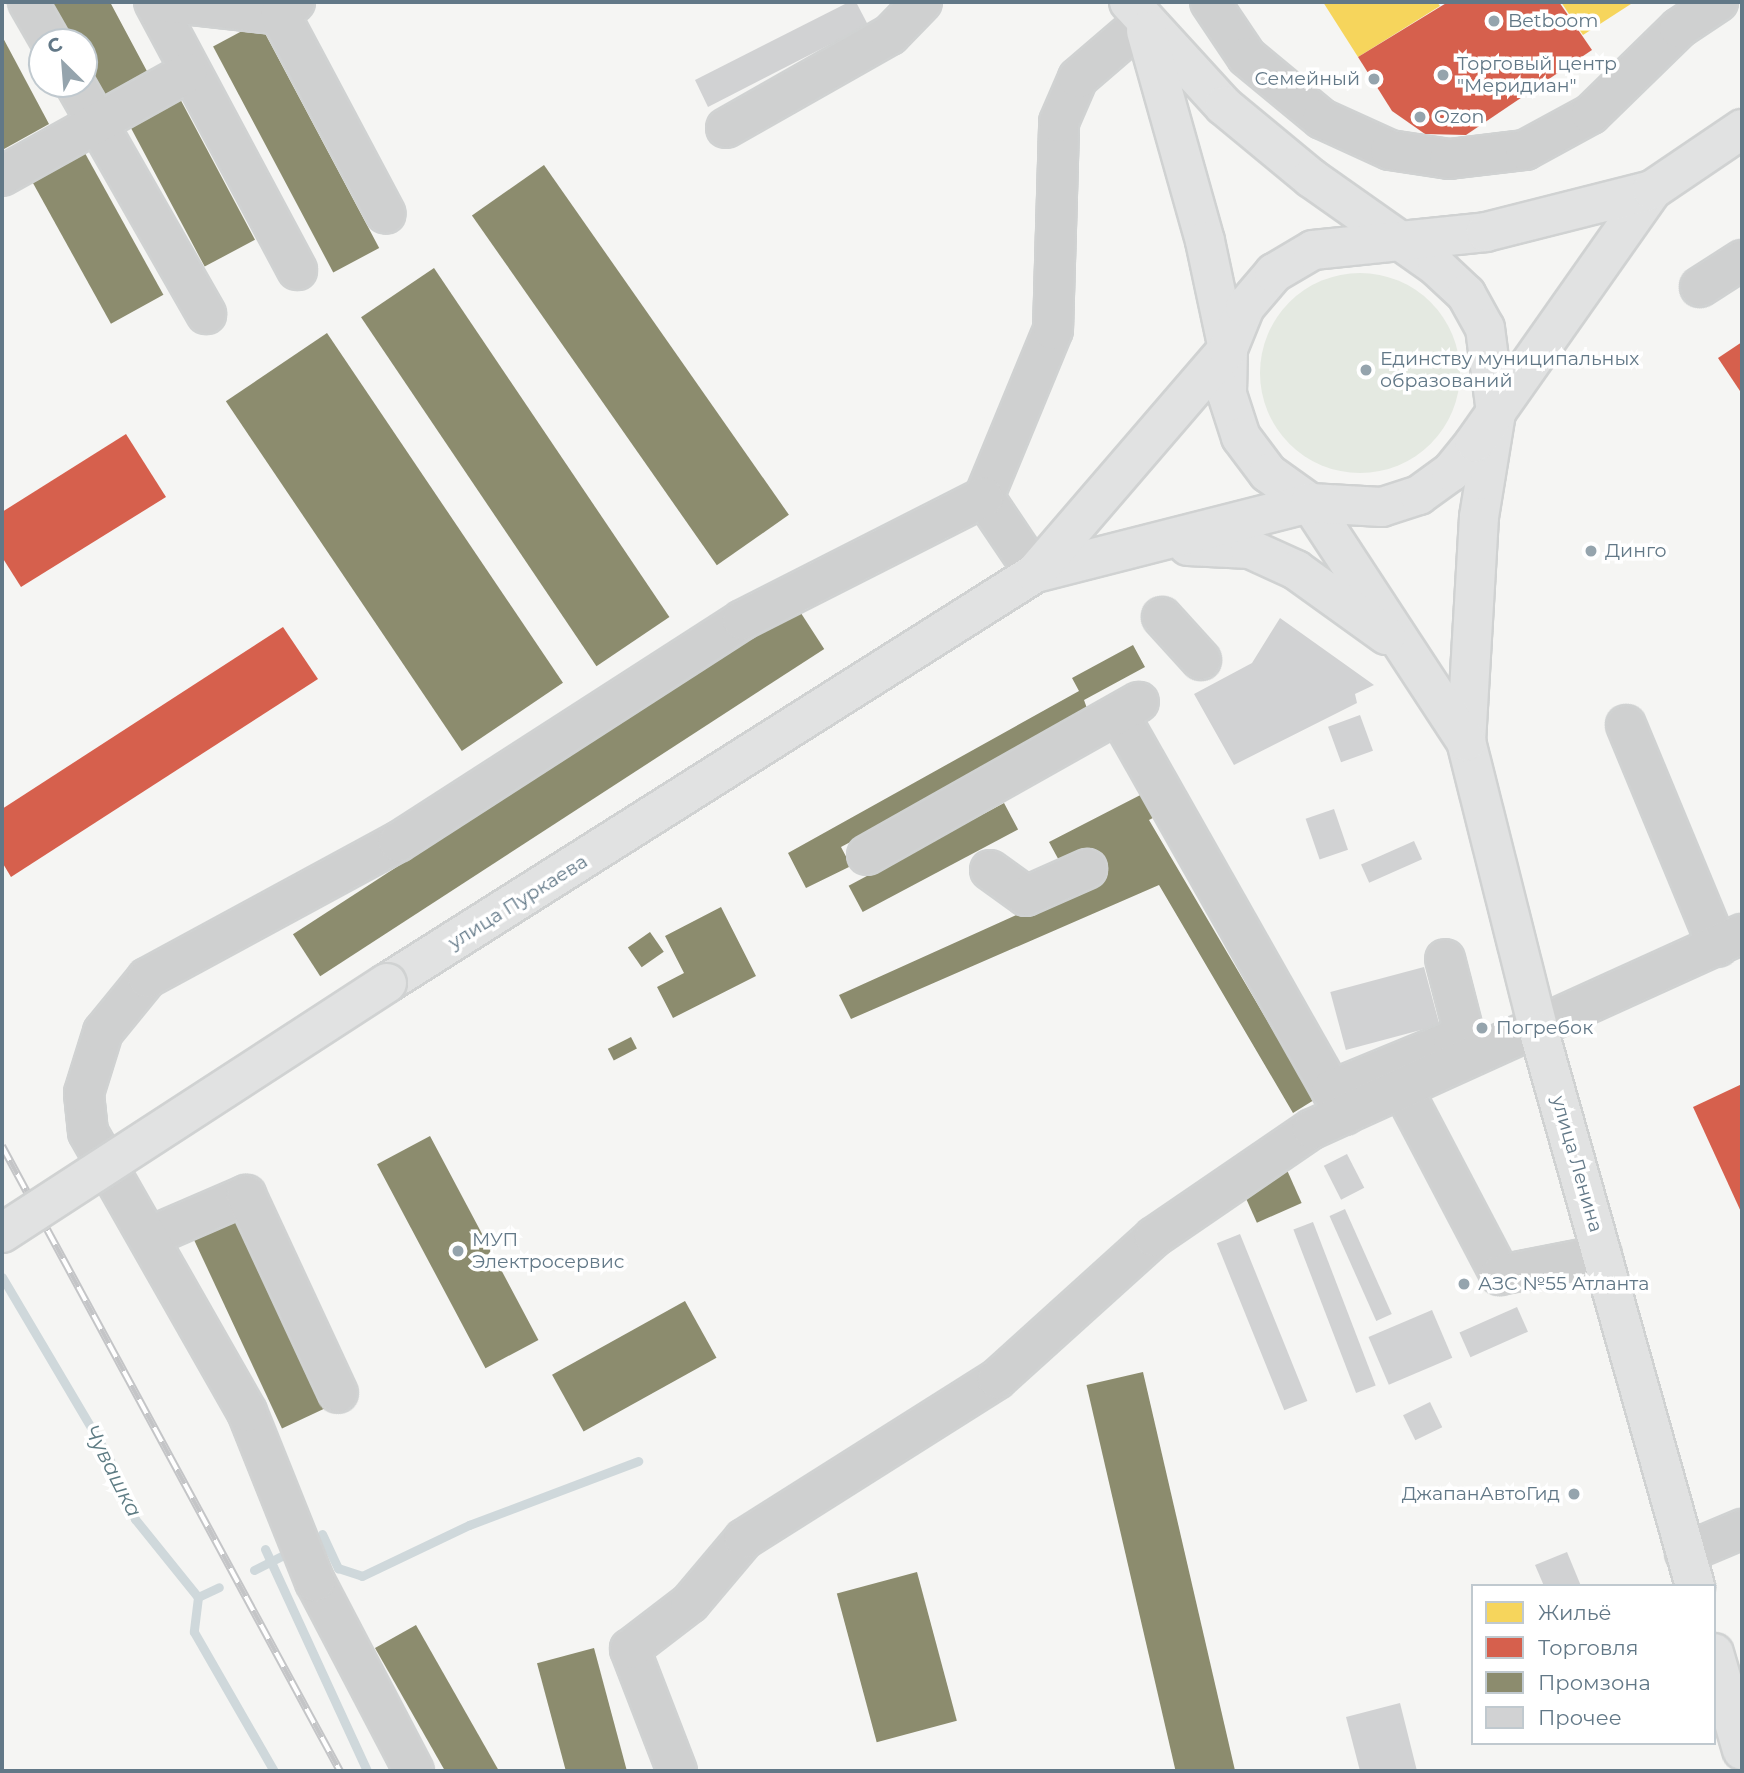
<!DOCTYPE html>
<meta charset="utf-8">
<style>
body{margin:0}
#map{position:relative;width:1744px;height:1773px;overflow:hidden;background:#f5f5f3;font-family:Montserrat,sans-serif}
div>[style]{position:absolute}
.green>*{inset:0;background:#e4e9e1}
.round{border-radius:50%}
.homes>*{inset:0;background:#f6d55c}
.shops>*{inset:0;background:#d6604d}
.industry>*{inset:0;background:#8c8c6e;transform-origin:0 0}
.stream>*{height:9px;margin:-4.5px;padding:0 4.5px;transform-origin:4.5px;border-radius:4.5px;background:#cfd8db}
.building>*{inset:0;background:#d1d2d3;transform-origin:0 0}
.roads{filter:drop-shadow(2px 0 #d0d2d2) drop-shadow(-2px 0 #d0d2d2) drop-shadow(0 2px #d0d2d2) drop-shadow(0 -2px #d0d2d2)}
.minor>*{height:38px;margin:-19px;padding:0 19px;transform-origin:19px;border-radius:19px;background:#cfd0d0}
.major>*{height:38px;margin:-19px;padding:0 19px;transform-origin:19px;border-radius:19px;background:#e1e2e2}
.rail>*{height:8px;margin-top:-4px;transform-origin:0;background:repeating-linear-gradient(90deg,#fff 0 16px,#c4c5c7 0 32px);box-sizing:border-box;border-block:2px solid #c4c5c7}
.bridges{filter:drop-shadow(2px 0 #d0d2d2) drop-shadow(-2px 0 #d0d2d2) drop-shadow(0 2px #d0d2d2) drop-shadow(0 -2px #d0d2d2)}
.major-bridge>*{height:38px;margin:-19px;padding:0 19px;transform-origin:19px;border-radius:19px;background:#e1e2e2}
.dots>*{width:19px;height:19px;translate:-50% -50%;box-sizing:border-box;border:4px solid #fff;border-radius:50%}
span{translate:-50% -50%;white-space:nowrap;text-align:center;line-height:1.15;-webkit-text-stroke:7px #fff;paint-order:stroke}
.poi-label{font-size:19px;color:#627887}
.left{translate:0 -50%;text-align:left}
.right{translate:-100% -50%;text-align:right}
.street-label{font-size:19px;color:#627887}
.water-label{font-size:21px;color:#5d7b83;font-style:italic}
.frame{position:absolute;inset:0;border:4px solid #627887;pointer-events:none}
.legend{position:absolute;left:1471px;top:1584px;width:245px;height:161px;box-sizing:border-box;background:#fff;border:2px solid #c0c9cf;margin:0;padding:9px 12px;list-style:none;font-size:21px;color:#627887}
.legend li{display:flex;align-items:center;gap:14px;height:35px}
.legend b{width:35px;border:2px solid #c0c9cf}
.north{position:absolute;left:28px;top:28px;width:70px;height:70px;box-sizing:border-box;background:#fff;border:2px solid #c0c9cf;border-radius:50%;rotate:335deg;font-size:19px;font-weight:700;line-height:28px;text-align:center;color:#627887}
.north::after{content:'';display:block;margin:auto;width:24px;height:32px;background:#95a4ad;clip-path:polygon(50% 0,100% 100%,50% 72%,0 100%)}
</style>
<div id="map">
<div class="green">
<div class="round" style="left:1260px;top:273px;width:200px;height:200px"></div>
</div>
<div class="homes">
<div style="clip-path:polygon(1323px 2px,1437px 2px,1440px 6px,1358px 57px)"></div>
<div style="clip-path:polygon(1561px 2px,1634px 2px,1583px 35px)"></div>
</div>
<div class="shops">
<div style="clip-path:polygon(1448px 2px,1559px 2px,1592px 50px,1466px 135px,1425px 134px,1392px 111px,1358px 57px)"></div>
<div style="clip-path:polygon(1742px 342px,1742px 394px,1718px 358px)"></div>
<div style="clip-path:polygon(126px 434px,166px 497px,21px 587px,2px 557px,2px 512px)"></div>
<div style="clip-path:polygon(283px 627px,318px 679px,11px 877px,2px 862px,2px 809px)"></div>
<div style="clip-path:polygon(1742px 1084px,1742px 1214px,1693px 1107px)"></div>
</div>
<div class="industry">
<div style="clip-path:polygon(47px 2px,110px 2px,149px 75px,101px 101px,84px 70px,84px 42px,69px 42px)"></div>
<div style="left:259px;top:22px;width:256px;height:52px;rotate:62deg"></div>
<div style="clip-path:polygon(2px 36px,49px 124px,4px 149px,2px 145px)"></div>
<div style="left:178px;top:95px;width:164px;height:57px;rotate:62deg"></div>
<div style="left:81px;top:146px;width:170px;height:60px;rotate:61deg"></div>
<div style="left:544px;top:165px;width:427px;height:88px;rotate:55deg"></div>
<div style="left:434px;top:268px;width:421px;height:88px;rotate:56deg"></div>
<div style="left:327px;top:333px;width:422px;height:122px;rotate:56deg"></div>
<div style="left:797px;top:607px;width:50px;height:601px;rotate:57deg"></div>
<div style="clip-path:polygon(1133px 645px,1145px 667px,1084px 700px,1089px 714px,841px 847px,851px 866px,806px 888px,788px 853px,1079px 691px,1072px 678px)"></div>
<div style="clip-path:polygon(1152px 789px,1164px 812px,1149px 820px,1314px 1100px,1293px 1113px,1159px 885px,851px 1019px,839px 995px,1092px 881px,1062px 866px,1049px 842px)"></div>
<div style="left:1004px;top:803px;width:30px;height:176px;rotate:62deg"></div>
<div style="clip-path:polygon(721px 907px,756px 976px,673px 1018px,657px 987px,684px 973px,665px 936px)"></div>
<div style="left:650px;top:932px;width:24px;height:27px;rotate:55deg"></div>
<div style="left:631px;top:1037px;width:13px;height:26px;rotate:63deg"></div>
<div style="left:430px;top:1136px;width:231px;height:60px;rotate:62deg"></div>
<div style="left:1287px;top:1170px;width:36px;height:49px;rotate:66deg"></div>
<div style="left:240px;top:1213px;width:213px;height:53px;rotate:65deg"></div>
<div style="left:685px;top:1301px;width:65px;height:152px;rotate:61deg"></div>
<div style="left:1143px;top:1372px;width:409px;height:58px;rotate:77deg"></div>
<div style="left:917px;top:1572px;width:154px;height:83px;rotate:75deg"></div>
<div style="clip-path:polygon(416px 1625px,499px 1771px,445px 1771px,375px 1648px)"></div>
<div style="left:594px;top:1648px;width:127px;height:59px;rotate:75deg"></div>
</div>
<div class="stream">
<div style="left:2px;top:1277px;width:208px;rotate:59.4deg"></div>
<div style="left:108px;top:1456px;width:69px;rotate:66.8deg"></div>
<div style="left:135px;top:1519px;width:100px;rotate:51.1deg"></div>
<div style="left:198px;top:1597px;width:35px;rotate:97deg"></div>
<div style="left:194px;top:1632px;width:160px;rotate:60.1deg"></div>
<div style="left:322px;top:1534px;width:38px;rotate:65deg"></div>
<div style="left:338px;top:1568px;width:25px;rotate:18deg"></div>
<div style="left:362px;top:1576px;width:119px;rotate:-25.5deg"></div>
<div style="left:469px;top:1525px;width:181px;rotate:-20.7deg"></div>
<div style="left:265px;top:1549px;width:244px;rotate:65.3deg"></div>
<div style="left:254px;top:1570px;width:31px;rotate:-27deg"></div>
<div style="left:198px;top:1597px;width:23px;rotate:-25deg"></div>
</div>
<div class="building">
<div style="clip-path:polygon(849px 2px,856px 2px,868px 25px,708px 107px,695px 80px)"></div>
<div style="clip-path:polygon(1280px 618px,1374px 685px,1355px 694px,1357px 703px,1234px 765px,1194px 694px,1252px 663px)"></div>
<div style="left:1360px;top:715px;width:38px;height:34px;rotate:70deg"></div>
<div style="left:1334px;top:809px;width:43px;height:30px;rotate:71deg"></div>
<div style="left:1414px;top:841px;width:20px;height:58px;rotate:66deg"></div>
<div style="left:1424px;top:967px;width:60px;height:97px;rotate:75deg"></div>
<div style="left:1347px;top:1154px;width:38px;height:26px;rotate:63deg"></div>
<div style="left:1345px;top:1209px;width:115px;height:17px;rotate:66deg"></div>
<div style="left:1313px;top:1222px;width:175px;height:21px;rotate:69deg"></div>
<div style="left:1240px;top:1234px;width:180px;height:25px;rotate:68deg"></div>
<div style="left:1517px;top:1307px;width:27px;height:63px;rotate:66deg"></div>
<div style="left:1432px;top:1310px;width:52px;height:69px;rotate:67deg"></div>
<div style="left:1430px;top:1402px;width:28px;height:30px;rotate:64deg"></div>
<div style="clip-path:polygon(1567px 1552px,1581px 1586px,1544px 1586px,1535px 1565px)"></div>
<div style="clip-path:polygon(1400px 1703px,1417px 1771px,1360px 1771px,1346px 1717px)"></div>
</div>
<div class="roads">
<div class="minor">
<div style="left:28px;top:2px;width:46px;rotate:60.1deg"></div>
<div style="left:154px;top:2px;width:304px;rotate:61.9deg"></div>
<div style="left:165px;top:2px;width:116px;rotate:6.4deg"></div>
<div style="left:280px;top:15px;width:20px;rotate:-41deg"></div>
<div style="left:1210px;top:2px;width:66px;rotate:56.1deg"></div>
<div style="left:1247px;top:57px;width:97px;rotate:39.6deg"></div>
<div style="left:1322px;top:119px;width:75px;rotate:24.5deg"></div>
<div style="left:1390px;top:150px;width:60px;rotate:8.7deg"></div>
<div style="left:1449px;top:159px;width:77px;rotate:-6.8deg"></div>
<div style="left:1525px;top:150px;width:75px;rotate:-28.6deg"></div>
<div style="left:1591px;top:114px;width:123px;rotate:-44.3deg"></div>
<div style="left:1679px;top:28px;width:47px;rotate:-33.7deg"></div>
<div style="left:280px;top:15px;width:225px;rotate:62deg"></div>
<div style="left:75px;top:84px;width:265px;rotate:60.3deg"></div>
<div style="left:726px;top:128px;width:189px;rotate:-29.6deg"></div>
<div style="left:890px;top:35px;width:46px;rotate:-45.9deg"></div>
<div style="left:2px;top:176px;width:212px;rotate:-29.1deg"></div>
<div style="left:1700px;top:287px;width:50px;rotate:-32.7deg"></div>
<div style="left:1035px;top:573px;width:92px;rotate:-123.9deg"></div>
<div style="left:984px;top:497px;width:181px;rotate:-67.6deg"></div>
<div style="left:1053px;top:330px;width:208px;rotate:-88.3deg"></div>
<div style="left:1059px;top:122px;width:48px;rotate:-66.6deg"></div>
<div style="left:1078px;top:78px;width:86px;rotate:-40.7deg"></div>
<div style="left:1162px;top:617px;width:58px;rotate:47.8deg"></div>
<div style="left:1124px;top:724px;width:449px;rotate:60.5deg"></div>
<div style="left:1626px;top:725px;width:240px;rotate:67.5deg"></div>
<div style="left:867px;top:855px;width:312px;rotate:-29.4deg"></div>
<div style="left:990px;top:870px;width:44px;rotate:35.8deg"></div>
<div style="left:1026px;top:896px;width:67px;rotate:-23.9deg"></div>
<div style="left:1331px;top:1090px;width:132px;rotate:-22.3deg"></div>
<div style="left:1453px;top:1040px;width:17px;rotate:-59deg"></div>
<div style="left:1462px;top:1025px;width:68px;rotate:-104.4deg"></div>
<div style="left:1403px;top:1090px;width:209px;rotate:62.3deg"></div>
<div style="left:1500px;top:1275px;width:104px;rotate:-11.1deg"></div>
<div style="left:149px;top:1237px;width:106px;rotate:-23.4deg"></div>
<div style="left:246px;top:1195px;width:218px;rotate:65.1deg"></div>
<div style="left:1685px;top:1553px;width:62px;rotate:-22.8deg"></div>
<div style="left:414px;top:1771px;width:213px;rotate:-117.6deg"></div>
<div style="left:315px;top:1582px;width:183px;rotate:-111.8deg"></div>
<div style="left:247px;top:1412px;width:322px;rotate:-119.6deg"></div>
<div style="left:88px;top:1132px;width:39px;rotate:-96deg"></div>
<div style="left:84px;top:1093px;width:64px;rotate:-72.7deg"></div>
<div style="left:103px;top:1032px;width:70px;rotate:-50.8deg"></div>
<div style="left:147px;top:978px;width:285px;rotate:-28.5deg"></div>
<div style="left:398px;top:842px;width:409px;rotate:-32.8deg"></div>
<div style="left:742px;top:620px;width:271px;rotate:-26.9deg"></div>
<div style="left:677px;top:1771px;width:131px;rotate:-111.1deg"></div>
<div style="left:630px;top:1649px;width:76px;rotate:-37.5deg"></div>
<div style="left:690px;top:1603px;width:84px;rotate:-49.8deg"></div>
<div style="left:744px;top:1539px;width:299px;rotate:-32.3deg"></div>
<div style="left:997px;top:1379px;width:212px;rotate:-42.1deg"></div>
<div style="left:1154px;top:1237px;width:191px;rotate:-34.4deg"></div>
<div style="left:1312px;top:1129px;width:472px;rotate:-24.4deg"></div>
</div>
<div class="major">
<div style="left:1129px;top:2px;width:141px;rotate:47.6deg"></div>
<div style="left:1224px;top:106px;width:113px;rotate:39.6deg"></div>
<div style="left:1311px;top:178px;width:154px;rotate:35.2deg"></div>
<div style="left:1437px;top:267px;width:40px;rotate:43deg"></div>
<div style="left:1466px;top:294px;width:39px;rotate:61deg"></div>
<div style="left:1485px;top:328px;width:86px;rotate:82.6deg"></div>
<div style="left:1496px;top:413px;width:105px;rotate:99.3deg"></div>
<div style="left:1479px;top:517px;width:224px;rotate:93.3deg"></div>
<div style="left:1466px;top:741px;width:300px;rotate:75.9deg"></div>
<div style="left:1539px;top:1032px;width:576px;rotate:74.27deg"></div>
<div style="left:1146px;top:31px;width:218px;rotate:74.3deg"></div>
<div style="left:1205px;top:241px;width:110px;rotate:78deg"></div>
<div style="left:1228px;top:349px;width:45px;rotate:91.3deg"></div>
<div style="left:1227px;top:394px;width:45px;rotate:72deg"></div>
<div style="left:1241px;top:437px;width:45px;rotate:53.1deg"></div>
<div style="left:1268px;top:473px;width:52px;rotate:35.5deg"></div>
<div style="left:1310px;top:503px;width:285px;rotate:56.8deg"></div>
<div style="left:1188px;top:546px;width:62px;rotate:2.8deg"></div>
<div style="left:1250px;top:549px;width:51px;rotate:24.5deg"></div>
<div style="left:1296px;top:570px;width:111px;rotate:35.8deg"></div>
<div style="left:1035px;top:573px;width:284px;rotate:-14.3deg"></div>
<div style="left:1310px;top:503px;width:72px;rotate:3.2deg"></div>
<div style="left:1382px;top:507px;width:39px;rotate:-18deg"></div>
<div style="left:1419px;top:495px;width:39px;rotate:-36deg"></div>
<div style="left:1451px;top:472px;width:38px;rotate:-51deg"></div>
<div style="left:1475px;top:442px;width:308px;rotate:-54.9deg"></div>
<div style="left:387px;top:983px;width:767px;rotate:-32.32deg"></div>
<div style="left:1035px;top:573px;width:296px;rotate:-49.3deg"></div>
<div style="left:1228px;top:349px;width:45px;rotate:-68deg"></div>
<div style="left:1245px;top:307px;width:45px;rotate:-49.5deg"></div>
<div style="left:1274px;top:273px;width:45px;rotate:-30.5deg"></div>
<div style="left:1313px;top:250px;width:174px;rotate:-5.9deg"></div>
<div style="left:1486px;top:232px;width:171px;rotate:-14.2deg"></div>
<div style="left:1652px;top:190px;width:109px;rotate:-34.1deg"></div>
<div style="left:1714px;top:1653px;width:101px;rotate:73.9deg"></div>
</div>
</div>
<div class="rail">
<div style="left:2px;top:1146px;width:711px;rotate:61.6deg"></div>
</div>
<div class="bridges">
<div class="major-bridge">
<div style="left:2px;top:1233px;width:459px;rotate:-33deg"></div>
</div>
</div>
<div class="dots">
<div style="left:1494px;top:21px;background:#95a4ad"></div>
<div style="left:1443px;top:75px;background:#95a4ad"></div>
<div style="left:1374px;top:79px;background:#95a4ad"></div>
<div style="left:1420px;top:117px;background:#95a4ad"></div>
<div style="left:1366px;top:370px;background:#95a4ad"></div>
<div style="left:1591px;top:551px;background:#95a4ad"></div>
<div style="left:1482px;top:1028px;background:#95a4ad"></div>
<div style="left:458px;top:1251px;background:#95a4ad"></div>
<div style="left:1464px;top:1284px;background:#95a4ad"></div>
<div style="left:1574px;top:1494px;background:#95a4ad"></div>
</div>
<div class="poi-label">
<span class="left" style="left:1508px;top:21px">Betboom</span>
<span class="left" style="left:1457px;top:75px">Торговый центр<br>"Меридиан"</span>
<span class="right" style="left:1360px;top:79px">Семейный</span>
<span class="left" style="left:1434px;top:117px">Ozon</span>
<span class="left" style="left:1380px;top:370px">Единству муниципальных<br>образований</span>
<span class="left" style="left:1605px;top:551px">Динго</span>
<span class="left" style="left:1496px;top:1028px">Погребок</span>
<span class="left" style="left:472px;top:1251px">МУП<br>Электросервис</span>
<span class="left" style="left:1478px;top:1284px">АЗС №55 Атланта</span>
<span class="right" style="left:1560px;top:1494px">ДжапанАвтоГид</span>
</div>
<div class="street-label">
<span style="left:518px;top:902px;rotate:-32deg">улица Пуркаева</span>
<span style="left:1577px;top:1164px;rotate:74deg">улица Ленина</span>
</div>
<div class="water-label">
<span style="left:113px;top:1471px;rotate:63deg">Чувашка</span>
</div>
<div class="frame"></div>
<ul class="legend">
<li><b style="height:19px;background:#f6d55c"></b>Жильё</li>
<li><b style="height:19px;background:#d6604d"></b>Торговля</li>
<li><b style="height:19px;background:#8c8c6e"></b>Промзона</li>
<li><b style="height:19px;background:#d1d2d3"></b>Прочее</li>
</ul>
<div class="north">С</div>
</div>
